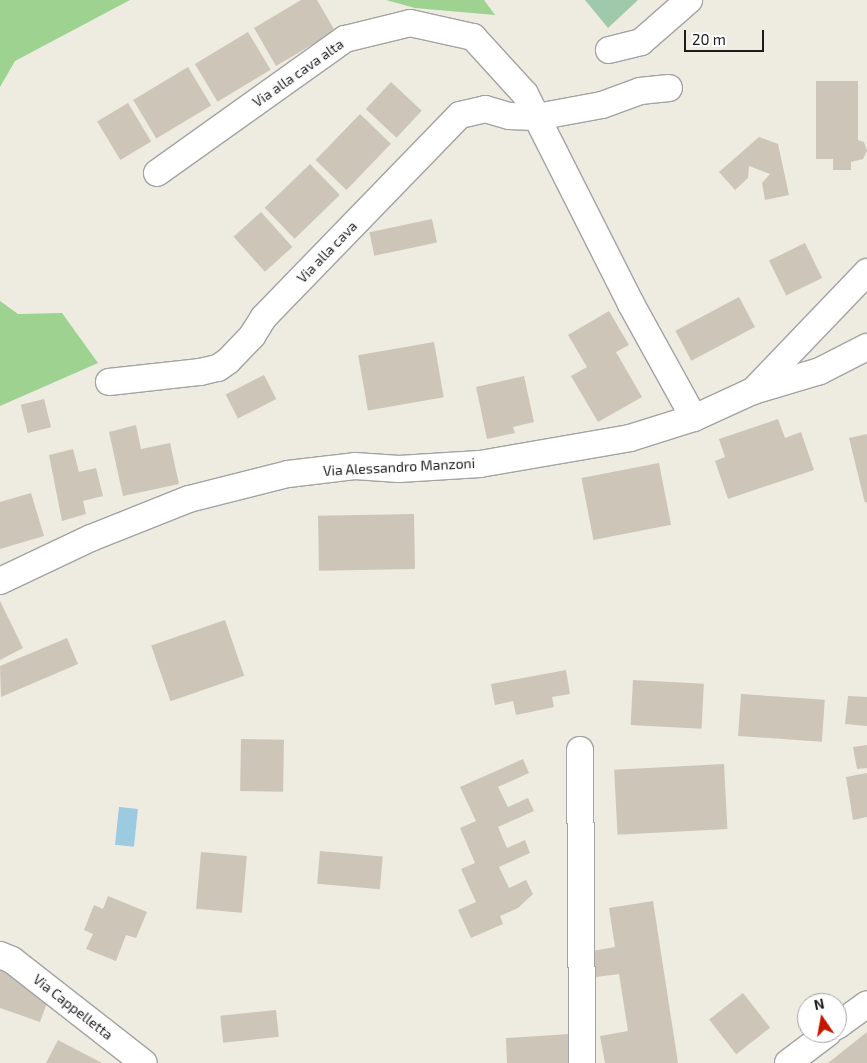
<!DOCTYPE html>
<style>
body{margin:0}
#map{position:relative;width:867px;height:1063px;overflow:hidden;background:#eeebe0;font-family:"Exo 2",sans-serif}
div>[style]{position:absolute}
.forest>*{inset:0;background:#9dd291}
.cemetery>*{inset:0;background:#9fc9aa}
.water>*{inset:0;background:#9ccae1;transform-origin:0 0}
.building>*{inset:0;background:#cec5b9;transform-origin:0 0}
.roads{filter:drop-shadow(1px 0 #a3a3a3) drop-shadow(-1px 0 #a3a3a3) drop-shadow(0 1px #a3a3a3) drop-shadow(0 -1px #a3a3a3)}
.minor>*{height:26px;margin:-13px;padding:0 13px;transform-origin:13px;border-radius:13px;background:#fff}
span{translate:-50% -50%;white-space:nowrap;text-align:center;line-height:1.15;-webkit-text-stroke:4px #fff;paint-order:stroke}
.street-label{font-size:14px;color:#1c1c1c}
.north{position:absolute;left:797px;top:993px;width:50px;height:50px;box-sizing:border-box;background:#fff;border:1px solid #a4a4a4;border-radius:50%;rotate:348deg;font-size:14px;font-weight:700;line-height:20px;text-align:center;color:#1c1c1c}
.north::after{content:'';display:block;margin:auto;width:18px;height:22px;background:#c71500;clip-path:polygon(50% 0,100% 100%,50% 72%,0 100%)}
.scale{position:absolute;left:684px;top:30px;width:80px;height:22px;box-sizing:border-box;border:2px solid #1c1c1c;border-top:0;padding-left:6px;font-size:15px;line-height:18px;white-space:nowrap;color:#1c1c1c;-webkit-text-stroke:4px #fff;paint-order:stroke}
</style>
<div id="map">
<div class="forest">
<div style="clip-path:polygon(0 0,130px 0,15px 61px,0 87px)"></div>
<div style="clip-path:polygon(386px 0,484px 0,495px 15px,415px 8px)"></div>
<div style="clip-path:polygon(0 301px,18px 314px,62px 313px,98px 363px,0 406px)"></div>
</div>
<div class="cemetery">
<div style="clip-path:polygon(585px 0,638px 0,608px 28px)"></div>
</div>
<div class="water">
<div style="left:119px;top:807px;width:19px;height:38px;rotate:6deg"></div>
</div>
<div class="building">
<div style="clip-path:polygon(301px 0,317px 0,335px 31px,276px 66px,254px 28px)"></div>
<div style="left:248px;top:32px;width:44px;height:62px;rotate:59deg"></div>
<div style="left:188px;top:67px;width:45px;height:64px;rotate:59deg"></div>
<div style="clip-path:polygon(816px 81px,858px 81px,858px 140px,864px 142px,867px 151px,863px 159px,851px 162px,851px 170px,833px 170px,833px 159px,816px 159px)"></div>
<div style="left:391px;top:82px;width:42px;height:37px;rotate:43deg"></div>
<div style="left:128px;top:103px;width:45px;height:36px;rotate:59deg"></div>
<div style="left:360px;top:114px;width:43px;height:64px;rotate:44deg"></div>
<div style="clip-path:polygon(759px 137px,778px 144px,789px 195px,765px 200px,762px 183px,770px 174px,749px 166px,748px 178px,735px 190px,719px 172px)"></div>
<div style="left:310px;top:164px;width:43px;height:63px;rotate:46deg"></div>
<div style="left:261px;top:212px;width:47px;height:37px;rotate:48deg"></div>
<div style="left:432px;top:219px;width:24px;height:64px;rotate:78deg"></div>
<div style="left:805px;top:243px;width:39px;height:40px;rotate:64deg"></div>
<div style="left:739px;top:297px;width:34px;height:72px;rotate:62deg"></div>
<div style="clip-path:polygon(609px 311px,629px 345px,616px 352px,642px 397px,598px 422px,571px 376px,587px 367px,568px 335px)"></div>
<div style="left:434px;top:342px;width:56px;height:77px;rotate:80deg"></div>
<div style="left:264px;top:375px;width:27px;height:43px;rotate:63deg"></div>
<div style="clip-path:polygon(524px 376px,534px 422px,513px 427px,515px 433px,487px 439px,476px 387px)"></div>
<div style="left:44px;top:399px;width:29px;height:24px;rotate:76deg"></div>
<div style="clip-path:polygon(778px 419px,785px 438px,801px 432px,814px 470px,728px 499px,715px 461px,725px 457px,719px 439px)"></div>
<div style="clip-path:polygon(136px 425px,141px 449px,170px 443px,179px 484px,123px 496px,109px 432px)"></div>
<div style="clip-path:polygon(867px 434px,867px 502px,865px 503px,849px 438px)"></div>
<div style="clip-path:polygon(73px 449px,79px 472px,96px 468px,103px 496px,83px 501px,86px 514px,62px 521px,49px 455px)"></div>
<div style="left:659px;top:463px;width:63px;height:79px;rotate:79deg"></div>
<div style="clip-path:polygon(31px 493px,44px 536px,0 549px,0 502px)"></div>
<div style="left:414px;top:514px;width:55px;height:96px;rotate:89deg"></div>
<div style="clip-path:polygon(0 601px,23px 648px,0 660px)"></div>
<div style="left:225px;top:620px;width:59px;height:78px;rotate:71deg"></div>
<div style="clip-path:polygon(67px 638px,78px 664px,1px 697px,0 666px)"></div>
<div style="clip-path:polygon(566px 670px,570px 694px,552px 697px,554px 707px,516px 715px,513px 701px,495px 705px,491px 684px)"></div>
<div style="left:633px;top:680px;width:71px;height:45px;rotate:3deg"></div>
<div style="left:741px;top:694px;width:84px;height:42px;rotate:4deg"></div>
<div style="clip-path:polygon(848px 696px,867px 697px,867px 726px,845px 724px)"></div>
<div style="left:241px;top:739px;width:43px;height:52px;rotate:1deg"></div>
<div style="clip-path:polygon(867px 745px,867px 768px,857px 769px,853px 747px)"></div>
<div style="clip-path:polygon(523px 759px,529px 773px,498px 787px,508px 807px,528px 798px,534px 811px,498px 827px,507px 848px,525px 840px,530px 853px,499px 867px,509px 888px,526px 880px,533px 894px,518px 908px,500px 916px,503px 924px,471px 938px,458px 910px,476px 902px,461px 869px,475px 863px,460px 828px,476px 821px,460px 787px)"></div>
<div style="left:724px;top:764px;width:65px;height:110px;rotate:87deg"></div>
<div style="clip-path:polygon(867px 773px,867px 817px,853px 820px,846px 777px)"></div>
<div style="left:320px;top:851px;width:63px;height:33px;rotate:5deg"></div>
<div style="left:201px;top:852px;width:46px;height:57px;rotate:5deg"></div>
<div style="clip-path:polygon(108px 896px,147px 912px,136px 938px,126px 935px,116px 961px,86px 949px,93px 934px,84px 930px,94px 905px,103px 909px)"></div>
<div style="clip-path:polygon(653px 901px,678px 1063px,605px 1063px,600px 1036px,628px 1031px,619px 974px,596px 977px,592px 951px,615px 947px,609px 908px)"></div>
<div style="clip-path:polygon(0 965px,50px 995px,40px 1022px,0 1008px)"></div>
<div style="left:743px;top:993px;width:44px;height:43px;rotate:52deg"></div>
<div style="left:276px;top:1010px;width:27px;height:56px;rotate:84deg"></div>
<div style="clip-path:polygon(867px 1032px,867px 1063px,828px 1063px)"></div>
<div style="clip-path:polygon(570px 1034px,572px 1063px,507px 1063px,506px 1038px)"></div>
<div style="clip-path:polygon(58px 1040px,102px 1063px,46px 1063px)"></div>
</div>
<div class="roads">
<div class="minor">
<div style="left:609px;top:50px;width:33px;rotate:-14deg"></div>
<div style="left:641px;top:42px;width:64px;rotate:-41.2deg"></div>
<div style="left:157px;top:173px;width:231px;rotate:-35.5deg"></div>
<div style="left:345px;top:39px;width:67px;rotate:-13.8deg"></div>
<div style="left:410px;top:23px;width:65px;rotate:12.5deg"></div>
<div style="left:473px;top:37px;width:77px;rotate:47.6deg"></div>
<div style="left:525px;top:94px;width:235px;rotate:63.2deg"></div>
<div style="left:631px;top:304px;width:130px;rotate:61.1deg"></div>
<div style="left:109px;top:382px;width:92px;rotate:-6.3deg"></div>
<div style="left:200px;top:372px;width:18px;rotate:-13deg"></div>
<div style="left:218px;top:368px;width:12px;rotate:-35deg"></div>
<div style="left:228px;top:361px;width:35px;rotate:-46deg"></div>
<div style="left:252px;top:336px;width:22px;rotate:-58deg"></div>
<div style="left:264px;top:317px;width:281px;rotate:-45.9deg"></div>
<div style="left:460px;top:115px;width:26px;rotate:-13deg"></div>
<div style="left:485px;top:109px;width:25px;rotate:16deg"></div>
<div style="left:509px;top:116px;width:28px;rotate:2deg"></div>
<div style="left:537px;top:117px;width:66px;rotate:-10.5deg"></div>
<div style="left:602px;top:105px;width:40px;rotate:-20.2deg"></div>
<div style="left:640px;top:91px;width:29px;rotate:-6deg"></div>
<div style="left:753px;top:391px;width:165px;rotate:-46.2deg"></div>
<div style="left:0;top:581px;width:101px;rotate:-25.3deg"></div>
<div style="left:91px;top:538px;width:105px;rotate:-21.7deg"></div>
<div style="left:189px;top:499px;width:102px;rotate:-14.2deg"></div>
<div style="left:288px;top:474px;width:67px;rotate:-6.8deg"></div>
<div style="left:355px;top:466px;width:44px;rotate:3.9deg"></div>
<div style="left:399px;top:469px;width:81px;rotate:-3.5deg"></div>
<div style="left:480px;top:464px;width:152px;rotate:-9.8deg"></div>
<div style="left:630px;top:438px;width:67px;rotate:-17.4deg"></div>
<div style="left:694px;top:418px;width:65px;rotate:-24.6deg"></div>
<div style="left:753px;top:391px;width:70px;rotate:-16.6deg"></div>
<div style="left:820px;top:371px;width:53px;rotate:-27.1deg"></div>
<div style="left:580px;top:750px;width:313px;rotate:89.6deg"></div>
<div style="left:0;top:955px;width:13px;rotate:23deg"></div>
<div style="left:12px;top:960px;width:167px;rotate:38deg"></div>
<div style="left:837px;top:1026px;width:37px;rotate:-36deg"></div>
<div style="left:788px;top:1063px;width:50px;rotate:-36.9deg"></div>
</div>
</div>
<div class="street-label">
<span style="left:298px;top:73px;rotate:-35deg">Via alla cava alta</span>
<span style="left:327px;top:252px;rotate:-46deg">Via alla cava</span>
<span style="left:399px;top:467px;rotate:-3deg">Via Alessandro Manzoni</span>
<span style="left:73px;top:1007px;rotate:38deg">Via Cappelletta</span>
</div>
<div class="north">N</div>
<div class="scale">20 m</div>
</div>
